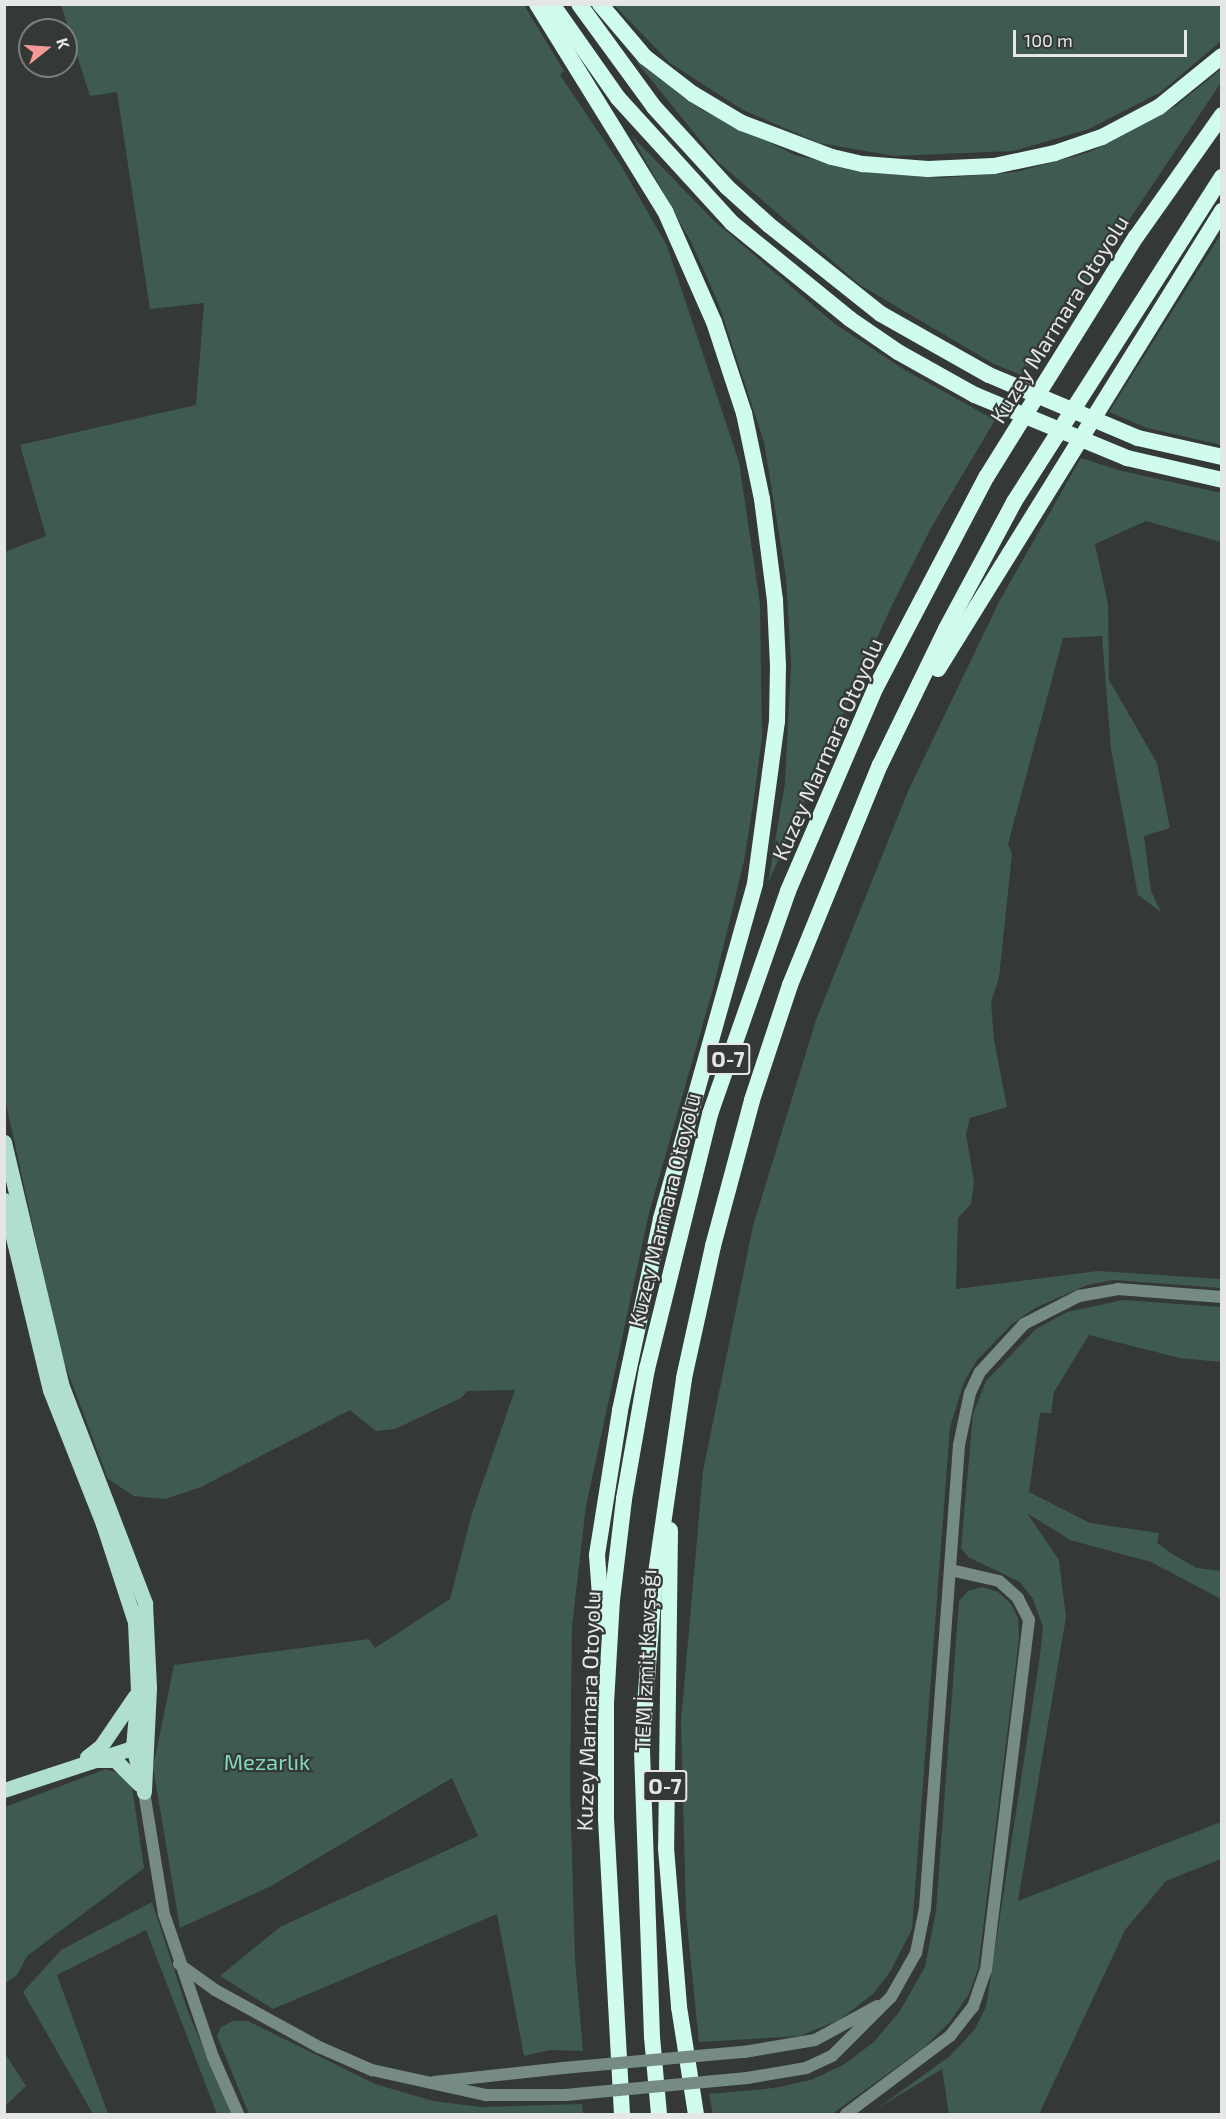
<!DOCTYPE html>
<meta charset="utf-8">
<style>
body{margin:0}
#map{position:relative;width:1226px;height:2119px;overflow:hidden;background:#343937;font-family:"Exo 2",sans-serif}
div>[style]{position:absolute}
.green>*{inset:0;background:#3e5a51}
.minor>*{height:12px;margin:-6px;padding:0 6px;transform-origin:6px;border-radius:6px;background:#758b83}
.major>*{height:15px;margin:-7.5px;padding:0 7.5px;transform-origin:7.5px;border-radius:7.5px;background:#b0decf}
.highway>*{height:16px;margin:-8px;padding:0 8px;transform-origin:8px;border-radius:8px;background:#d0fcee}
.minor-bridge>*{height:12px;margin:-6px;padding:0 6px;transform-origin:6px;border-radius:6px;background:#758b83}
.highway-bridge>*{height:16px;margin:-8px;padding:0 8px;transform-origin:8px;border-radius:8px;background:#d0fcee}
span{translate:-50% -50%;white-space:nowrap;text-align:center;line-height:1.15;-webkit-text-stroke:4.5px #343937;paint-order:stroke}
.shield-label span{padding:2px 4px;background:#343937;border:2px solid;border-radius:4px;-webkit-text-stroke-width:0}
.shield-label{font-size:21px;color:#e4e7e6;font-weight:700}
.street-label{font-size:22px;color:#e4e7e6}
.park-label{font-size:22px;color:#83d9bf}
.frame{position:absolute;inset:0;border:6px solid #e4e7e6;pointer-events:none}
.north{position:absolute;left:18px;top:18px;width:60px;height:60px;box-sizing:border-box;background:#343937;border:2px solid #7a7f7d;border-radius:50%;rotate:73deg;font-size:16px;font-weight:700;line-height:24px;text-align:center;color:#e4e7e6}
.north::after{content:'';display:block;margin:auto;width:21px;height:27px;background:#f59b97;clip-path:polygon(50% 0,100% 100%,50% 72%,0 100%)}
.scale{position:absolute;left:1013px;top:30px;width:174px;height:27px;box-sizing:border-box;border:3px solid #e4e7e6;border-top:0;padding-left:8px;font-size:18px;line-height:21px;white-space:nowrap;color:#e4e7e6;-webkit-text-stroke:4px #343937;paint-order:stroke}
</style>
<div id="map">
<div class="green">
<div style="clip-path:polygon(61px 5px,524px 5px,564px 71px,560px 75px,622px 167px,667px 246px,739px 462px,760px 604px,762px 737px,754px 798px,744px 861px,714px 985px,649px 1213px,586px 1506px,572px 1626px,570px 1787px,575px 1959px,583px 2051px,550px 2050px,524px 2056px,497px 1914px,273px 2009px,220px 1976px,280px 1927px,478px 1836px,452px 1778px,271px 1886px,180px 1928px,153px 1767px,174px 1665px,369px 1639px,375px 1648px,450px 1599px,472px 1513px,515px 1390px,467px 1391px,461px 1398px,395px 1429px,376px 1431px,350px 1410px,201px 1487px,165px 1499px,134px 1496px,108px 1479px,61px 1354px,5px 1099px,5px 552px,46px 536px,20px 445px,196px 405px,204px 303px,150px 309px,117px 92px,90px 96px)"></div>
<div style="clip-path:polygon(614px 5px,1221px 5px,1221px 41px,1161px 92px,1089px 129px,1013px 151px,894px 156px,819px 143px,743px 110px,670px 63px)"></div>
<div style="clip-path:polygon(635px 60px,701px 109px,795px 155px,866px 172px,941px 178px,1016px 172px,1090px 152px,1176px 106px,1221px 69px,1222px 81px,1030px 368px,1026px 366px,1021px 375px,994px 364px,860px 285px,717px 161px)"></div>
<div style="clip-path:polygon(631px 135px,713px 220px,835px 324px,905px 370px,995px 420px,932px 526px,891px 607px,768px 883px,785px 783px,791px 665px,786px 577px,764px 442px,718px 302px,691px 242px)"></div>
<div style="clip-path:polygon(1221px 234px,1221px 445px,1147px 428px,1109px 412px)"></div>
<div style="clip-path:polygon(1081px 458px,1118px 470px,1221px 493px,1221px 542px,1146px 521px,1095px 544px,1108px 604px,1109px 680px,1157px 763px,1170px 828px,1144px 836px,1151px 891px,1161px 912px,1138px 895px,1111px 749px,1102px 636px,1063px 638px,1008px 844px,1012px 854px,999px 978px,991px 1002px,994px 1040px,1007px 1107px,970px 1118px,966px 1134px,974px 1182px,971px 1204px,958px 1218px,956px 1289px,1098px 1271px,1221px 1279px,1221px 1288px,1114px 1280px,1087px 1285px,1035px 1308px,1012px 1324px,977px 1360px,964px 1382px,950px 1427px,912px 1929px,890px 1972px,873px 1994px,839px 2020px,800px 2036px,699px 2042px,686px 1914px,681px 1721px,703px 1471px,753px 1226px,816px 1020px,909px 789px,1000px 600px)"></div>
<div style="clip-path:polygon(1123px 1300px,1221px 1307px,1221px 1362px,1180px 1358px,1089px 1335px,1054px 1392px,1051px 1413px,1040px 1413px,1029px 1492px,1090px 1523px,1159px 1533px,1157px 1543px,1172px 1554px,1197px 1568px,1221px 1571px,1221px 1599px,1151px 1562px,1070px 1540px,1027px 1513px,1059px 1560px,1066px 1617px,1018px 1901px,1221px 1822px,1221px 1859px,1166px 1881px,1125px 1930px,1039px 2114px,949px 2114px,942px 2069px,875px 2110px,950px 2056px,975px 2029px,986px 2007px,1040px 1656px,1043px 1627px,1033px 1599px,1020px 1582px,968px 1557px,961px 1548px,973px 1414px,986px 1381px,1036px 1329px,1067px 1312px)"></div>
<div style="clip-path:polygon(982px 1587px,998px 1592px,1011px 1604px,1018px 1618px,1019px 1639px,978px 1969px,969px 1994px,949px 2023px,923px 2048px,832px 2114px,713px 2114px,709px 2094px,774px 2088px,811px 2080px,843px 2065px,874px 2042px,900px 2011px,925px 1967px,936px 1911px,959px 1601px,968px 1591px)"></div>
<div style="clip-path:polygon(106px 1769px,127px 1776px,132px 1787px,144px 1868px,27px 1956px,17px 1975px,5px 1983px,5px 1807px)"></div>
<div style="clip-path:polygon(152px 1902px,188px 2012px,232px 2114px,217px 2114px,146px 1930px,57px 1975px,108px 2114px,93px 2114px,23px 1992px,61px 1950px)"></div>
<div style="clip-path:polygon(233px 2021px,248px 2021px,375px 2084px,433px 2101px,481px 2107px,582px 2104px,583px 2114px,249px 2114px,217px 2036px,221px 2027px)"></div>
<div style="clip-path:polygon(4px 2052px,26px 2086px,5px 2106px,4px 2106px)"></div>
</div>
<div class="minor">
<div style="left:144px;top:1792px;width:124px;rotate:80.7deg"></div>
<div style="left:164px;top:1914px;width:151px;rotate:71.1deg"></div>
<div style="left:213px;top:2057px;width:62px;rotate:66.3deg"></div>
<div style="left:179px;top:1964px;width:44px;rotate:35.8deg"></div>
<div style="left:215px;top:1990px;width:119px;rotate:28.7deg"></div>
<div style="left:319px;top:2047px;width:58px;rotate:23.5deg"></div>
<div style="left:372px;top:2070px;width:117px;rotate:12.4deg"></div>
<div style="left:486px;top:2095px;width:79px"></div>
<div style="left:744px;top:2052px;width:72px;rotate:-9.6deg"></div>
<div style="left:815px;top:2040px;width:71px;rotate:-28.7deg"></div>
<div style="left:747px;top:2078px;width:60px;rotate:-9.6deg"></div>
<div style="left:806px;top:2068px;width:29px;rotate:-25deg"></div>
<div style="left:832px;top:2056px;width:83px;rotate:-45deg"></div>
<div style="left:891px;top:1997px;width:51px;rotate:-60.4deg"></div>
<div style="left:916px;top:1953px;width:46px;rotate:-78.7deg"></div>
<div style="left:925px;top:1908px;width:464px;rotate:-85.8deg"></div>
<div style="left:959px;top:1445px;width:53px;rotate:-78.1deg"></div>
<div style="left:970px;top:1393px;width:23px;rotate:-65deg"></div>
<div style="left:980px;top:1372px;width:65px;rotate:-47.5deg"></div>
<div style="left:1024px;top:1324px;width:62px;rotate:-27deg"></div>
<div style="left:1079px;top:1296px;width:40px;rotate:-10deg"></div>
<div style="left:1118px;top:1289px;width:104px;rotate:4.4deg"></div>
<div style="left:434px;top:2082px;width:130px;rotate:-6.2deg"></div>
<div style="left:846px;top:2114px;width:130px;rotate:-36.9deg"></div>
<div style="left:950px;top:2036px;width:37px;rotate:-52deg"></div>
<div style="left:973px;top:2007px;width:39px;rotate:-71deg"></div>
<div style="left:986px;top:1970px;width:353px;rotate:-83deg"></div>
<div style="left:1029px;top:1620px;width:25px;rotate:-117deg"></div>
<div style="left:1018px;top:1598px;width:25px;rotate:-138deg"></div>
<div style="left:999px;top:1581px;width:49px;rotate:-167.1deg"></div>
</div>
<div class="major">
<div style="left:4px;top:1142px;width:249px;rotate:76.7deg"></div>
<div style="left:61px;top:1384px;width:235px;rotate:69deg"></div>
<div style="left:145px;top:1603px;width:85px;rotate:87.3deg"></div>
<div style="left:149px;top:1688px;width:104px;rotate:92.8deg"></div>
<div style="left:4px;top:1200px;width:195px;rotate:76.4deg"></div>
<div style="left:50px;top:1390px;width:144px;rotate:68.4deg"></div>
<div style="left:103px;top:1524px;width:103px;rotate:71.9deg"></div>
<div style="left:135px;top:1622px;width:69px;rotate:87.5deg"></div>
<div style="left:138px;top:1691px;width:56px;rotate:95.1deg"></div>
<div style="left:133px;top:1747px;width:31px;rotate:75deg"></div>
<div style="left:87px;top:1757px;width:18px;rotate:-38deg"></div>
<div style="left:101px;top:1746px;width:60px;rotate:-55.8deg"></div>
<div style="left:99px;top:1760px;width:16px"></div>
<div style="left:115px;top:1760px;width:34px;rotate:45deg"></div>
<div style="left:4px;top:1790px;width:144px;rotate:-18.2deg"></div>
</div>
<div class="highway">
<div style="left:537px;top:4px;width:243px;rotate:58.3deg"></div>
<div style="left:665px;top:211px;width:121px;rotate:66.2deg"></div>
<div style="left:714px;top:322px;width:96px;rotate:71.8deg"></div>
<div style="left:744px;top:413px;width:88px;rotate:78.2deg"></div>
<div style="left:762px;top:499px;width:102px;rotate:82.7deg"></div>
<div style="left:775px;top:600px;width:65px;rotate:87.4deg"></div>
<div style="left:778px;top:665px;width:56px;rotate:91deg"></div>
<div style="left:777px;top:721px;width:164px;rotate:97.7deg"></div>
<div style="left:755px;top:884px;width:348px;rotate:105.7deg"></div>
<div style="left:661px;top:1219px;width:196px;rotate:102.1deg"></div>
<div style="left:620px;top:1411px;width:146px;rotate:99.1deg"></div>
<div style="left:597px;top:1555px;width:68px;rotate:85.8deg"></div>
<div style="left:552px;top:4px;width:115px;rotate:54.9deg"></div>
<div style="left:618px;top:98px;width:169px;rotate:47.6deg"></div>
<div style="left:732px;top:223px;width:152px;rotate:39.1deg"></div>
<div style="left:850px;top:319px;width:58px;rotate:34.5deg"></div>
<div style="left:898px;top:352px;width:88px;rotate:29.2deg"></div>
<div style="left:579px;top:4px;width:127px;rotate:53.9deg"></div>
<div style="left:654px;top:107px;width:108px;rotate:47.6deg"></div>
<div style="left:727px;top:187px;width:57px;rotate:42.1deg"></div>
<div style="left:769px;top:225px;width:143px;rotate:38.5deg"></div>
<div style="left:881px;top:314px;width:124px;rotate:29.5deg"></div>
<div style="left:600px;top:4px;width:70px;rotate:49.7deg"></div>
<div style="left:645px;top:57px;width:61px;rotate:37.6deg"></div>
<div style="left:693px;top:94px;width:57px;rotate:30.6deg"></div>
<div style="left:742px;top:123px;width:96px;rotate:20.7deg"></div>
<div style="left:832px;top:157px;width:32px;rotate:13deg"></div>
<div style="left:863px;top:164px;width:65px;rotate:4.4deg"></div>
<div style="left:928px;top:169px;width:66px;rotate:-2.6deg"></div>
<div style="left:994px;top:166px;width:62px;rotate:-12deg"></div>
<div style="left:1055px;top:153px;width:50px;rotate:-18.8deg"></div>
<div style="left:1102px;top:137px;width:64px;rotate:-27.8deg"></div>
<div style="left:1159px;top:107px;width:81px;rotate:-39deg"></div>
<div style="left:1138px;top:438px;width:86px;rotate:12.7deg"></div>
<div style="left:1127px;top:458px;width:98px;rotate:13deg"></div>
<div style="left:938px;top:669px;width:539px;rotate:-58.2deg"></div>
<div style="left:670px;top:1530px;width:318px;rotate:90.7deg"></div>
<div style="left:666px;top:1848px;width:160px;rotate:85.3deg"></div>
<div style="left:679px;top:2007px;width:108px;rotate:81deg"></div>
<div style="left:622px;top:2114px;width:296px;rotate:-93.1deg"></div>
<div style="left:606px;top:1818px;width:115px;rotate:-90deg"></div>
<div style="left:606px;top:1703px;width:103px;rotate:-86.7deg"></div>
<div style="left:612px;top:1600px;width:102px;rotate:-83.2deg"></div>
<div style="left:624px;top:1499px;width:132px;rotate:-80deg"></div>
<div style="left:647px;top:1369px;width:263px;rotate:-76.1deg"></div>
<div style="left:710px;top:1114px;width:236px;rotate:-70.7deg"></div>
<div style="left:788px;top:891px;width:222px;rotate:-66.7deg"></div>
<div style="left:876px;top:687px;width:238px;rotate:-62.3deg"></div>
<div style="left:987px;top:476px;width:282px;rotate:-58.1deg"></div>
<div style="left:1136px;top:237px;width:149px;rotate:-54.8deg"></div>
<div style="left:659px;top:2114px;width:77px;rotate:-95.2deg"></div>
<div style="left:652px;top:2037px;width:293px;rotate:-92deg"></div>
<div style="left:642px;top:1744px;width:157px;rotate:-85.6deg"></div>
<div style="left:654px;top:1587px;width:211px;rotate:-81.8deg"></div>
<div style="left:684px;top:1378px;width:135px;rotate:-77.6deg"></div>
<div style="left:713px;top:1246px;width:151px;rotate:-75deg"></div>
<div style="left:752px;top:1100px;width:121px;rotate:-71.7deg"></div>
<div style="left:790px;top:985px;width:238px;rotate:-67.8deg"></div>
<div style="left:880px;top:765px;width:151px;rotate:-64.1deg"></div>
<div style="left:946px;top:629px;width:144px;rotate:-61.8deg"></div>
<div style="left:1014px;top:502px;width:386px;rotate:-57.4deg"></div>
</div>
<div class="minor-bridge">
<div style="left:563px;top:2068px;width:182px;rotate:-5.1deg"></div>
<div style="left:565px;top:2095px;width:183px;rotate:-5.3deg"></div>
</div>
<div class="highway-bridge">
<div style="left:989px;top:375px;width:162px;rotate:22.9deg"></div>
<div style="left:975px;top:395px;width:165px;rotate:22.5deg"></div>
</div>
<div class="shield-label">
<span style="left:728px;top:1059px">O-7</span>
<span style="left:665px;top:1786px">O-7</span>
</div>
<div class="street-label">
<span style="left:1059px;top:319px;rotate:-58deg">Kuzey Marmara Otoyolu</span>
<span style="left:827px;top:749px;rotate:-66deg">Kuzey Marmara Otoyolu</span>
<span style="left:664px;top:1210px;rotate:-76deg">Kuzey Marmara Otoyolu</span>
<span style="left:645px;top:1660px;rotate:-88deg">TEM İzmit Kavşağı</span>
<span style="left:588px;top:1711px;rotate:-88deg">Kuzey Marmara Otoyolu</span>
</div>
<div class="park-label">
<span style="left:267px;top:1762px">Mezarlık</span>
</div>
<div class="frame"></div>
<div class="north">K</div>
<div class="scale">100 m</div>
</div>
